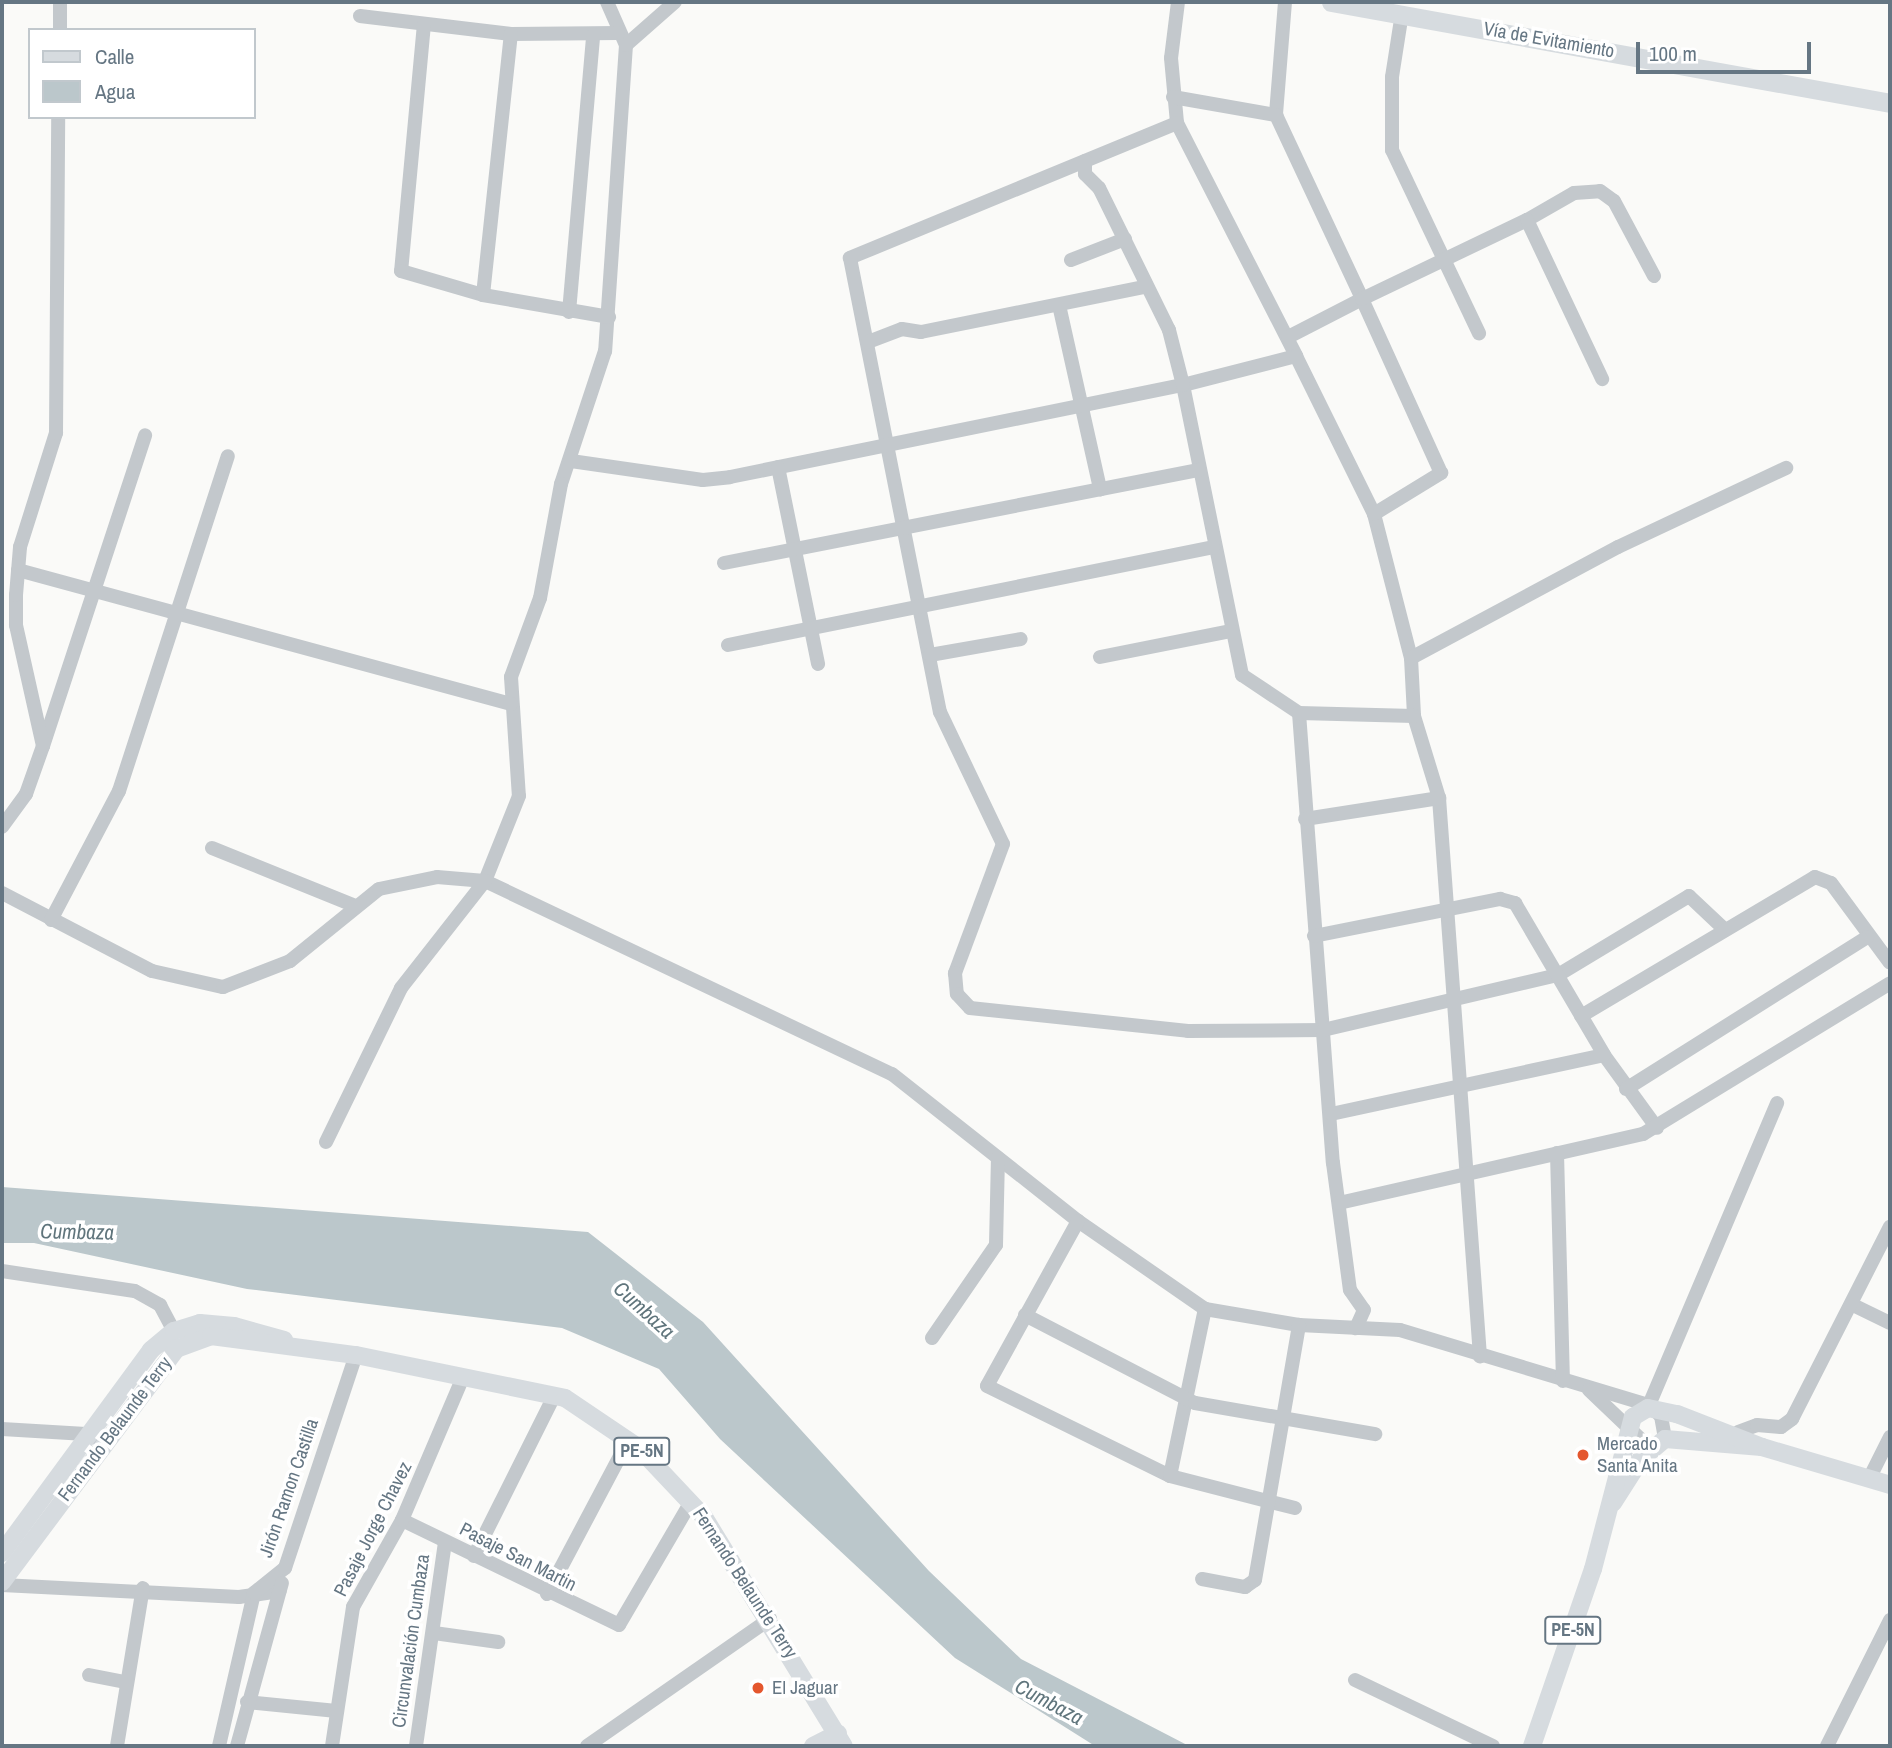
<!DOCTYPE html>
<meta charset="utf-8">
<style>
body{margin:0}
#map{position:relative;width:1892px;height:1748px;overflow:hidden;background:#fafaf8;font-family:"Archivo Narrow",sans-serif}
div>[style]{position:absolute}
.water>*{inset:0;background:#bbc7cb}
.minor>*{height:14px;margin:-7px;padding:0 7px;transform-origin:7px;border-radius:7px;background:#c3c8cc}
.major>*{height:18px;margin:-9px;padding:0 9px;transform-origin:9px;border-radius:9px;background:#d6dbdf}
.highway>*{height:19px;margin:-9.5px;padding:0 9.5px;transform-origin:9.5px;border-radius:9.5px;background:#d6dbdf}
.dots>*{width:19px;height:19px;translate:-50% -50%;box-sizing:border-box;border:4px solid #fff;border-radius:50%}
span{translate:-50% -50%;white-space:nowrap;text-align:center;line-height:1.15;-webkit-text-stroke:7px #fff;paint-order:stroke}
.shield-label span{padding:2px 5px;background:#fff;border:2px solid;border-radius:5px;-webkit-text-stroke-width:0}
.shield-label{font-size:18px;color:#657683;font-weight:700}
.street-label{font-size:19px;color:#657683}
.poi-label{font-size:19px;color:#657683}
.left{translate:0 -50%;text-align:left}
.water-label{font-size:21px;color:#60757c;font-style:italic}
.frame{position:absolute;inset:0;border:4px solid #657683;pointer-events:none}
.legend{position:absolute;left:28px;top:28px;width:228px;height:91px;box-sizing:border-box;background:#fff;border:2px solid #c1c8cd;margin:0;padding:9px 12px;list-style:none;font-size:21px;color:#657683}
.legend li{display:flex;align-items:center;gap:14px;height:35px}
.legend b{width:35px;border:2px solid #c1c8cd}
.scale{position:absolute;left:1636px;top:42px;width:175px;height:32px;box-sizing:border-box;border:4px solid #657683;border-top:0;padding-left:9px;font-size:21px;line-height:24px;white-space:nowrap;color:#657683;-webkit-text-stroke:5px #fff;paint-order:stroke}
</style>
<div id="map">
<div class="water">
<div style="clip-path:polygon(2px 1187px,588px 1232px,703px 1322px,929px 1571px,1021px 1659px,1189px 1746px,1095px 1746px,955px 1658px,720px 1439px,659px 1369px,562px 1328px,247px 1289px,34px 1243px,2px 1243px)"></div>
</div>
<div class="minor">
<div style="left:607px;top:2px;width:47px;rotate:66.2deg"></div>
<div style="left:626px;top:45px;width:307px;rotate:93.9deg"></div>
<div style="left:605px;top:351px;width:140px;rotate:108.3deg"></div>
<div style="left:561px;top:484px;width:116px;rotate:100.4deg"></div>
<div style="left:540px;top:598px;width:84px;rotate:110.2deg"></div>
<div style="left:511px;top:677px;width:119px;rotate:86.2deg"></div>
<div style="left:519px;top:796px;width:92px;rotate:111.8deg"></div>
<div style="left:485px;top:881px;width:450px;rotate:25.4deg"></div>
<div style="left:892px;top:1074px;width:237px;rotate:38.3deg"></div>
<div style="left:1078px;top:1221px;width:155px;rotate:34.7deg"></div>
<div style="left:1205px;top:1309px;width:95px;rotate:9.7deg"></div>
<div style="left:1299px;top:1325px;width:101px;rotate:2.8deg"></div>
<div style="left:1400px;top:1330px;width:260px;rotate:16.8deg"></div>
<div style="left:1649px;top:1405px;width:16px;rotate:43deg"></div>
<div style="left:1661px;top:1416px;width:23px;rotate:80deg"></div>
<div style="left:1178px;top:2px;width:56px;rotate:97.1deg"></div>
<div style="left:1171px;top:58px;width:65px;rotate:84.7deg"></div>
<div style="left:1177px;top:123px;width:262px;rotate:62.9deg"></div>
<div style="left:1296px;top:356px;width:117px;rotate:165.6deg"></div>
<div style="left:1183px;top:385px;width:296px;rotate:78.5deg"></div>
<div style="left:1242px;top:675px;width:69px;rotate:33.7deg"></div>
<div style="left:1299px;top:713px;width:451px;rotate:85.7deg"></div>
<div style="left:1333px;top:1163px;width:128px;rotate:82.4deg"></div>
<div style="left:1350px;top:1290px;width:24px;rotate:55deg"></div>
<div style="left:1364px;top:1310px;width:20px;rotate:114deg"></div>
<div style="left:1285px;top:2px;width:113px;rotate:94.6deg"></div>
<div style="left:1276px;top:115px;width:203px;rotate:64.9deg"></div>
<div style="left:1362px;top:299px;width:83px;rotate:152.8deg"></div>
<div style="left:1402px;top:13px;width:65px;rotate:98.9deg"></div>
<div style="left:1392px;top:77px;width:73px;rotate:90deg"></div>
<div style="left:1392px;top:150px;width:203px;rotate:64.6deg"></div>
<div style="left:360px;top:16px;width:152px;rotate:6.8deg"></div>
<div style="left:511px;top:34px;width:107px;rotate:-0.5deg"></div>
<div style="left:424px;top:24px;width:248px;rotate:95.3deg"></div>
<div style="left:401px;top:271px;width:85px;rotate:16.3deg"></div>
<div style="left:483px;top:295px;width:128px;rotate:9.9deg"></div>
<div style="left:60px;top:30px;width:28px;rotate:-90deg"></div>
<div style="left:626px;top:45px;width:65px;rotate:-41.3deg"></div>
<div style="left:1173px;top:97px;width:105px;rotate:9.9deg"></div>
<div style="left:1177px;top:123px;width:354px;rotate:157.6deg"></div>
<div style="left:850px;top:258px;width:463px;rotate:78.8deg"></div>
<div style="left:940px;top:712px;width:146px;rotate:64.5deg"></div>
<div style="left:1003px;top:844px;width:138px;rotate:110.4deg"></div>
<div style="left:955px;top:973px;width:21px;rotate:85deg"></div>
<div style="left:957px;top:994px;width:19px;rotate:47deg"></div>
<div style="left:970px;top:1008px;width:219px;rotate:6deg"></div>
<div style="left:1188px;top:1031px;width:135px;rotate:-0.4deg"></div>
<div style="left:1323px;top:1030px;width:241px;rotate:-13.2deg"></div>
<div style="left:1558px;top:975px;width:153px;rotate:-31.1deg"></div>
<div style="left:1689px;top:896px;width:48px;rotate:43.3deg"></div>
<div style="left:1527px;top:220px;width:54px;rotate:-29.9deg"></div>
<div style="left:1574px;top:193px;width:26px;rotate:-4deg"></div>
<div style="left:1600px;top:191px;width:17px;rotate:36deg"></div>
<div style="left:1614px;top:201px;width:85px;rotate:61.9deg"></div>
<div style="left:1071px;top:260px;width:58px;rotate:-21.3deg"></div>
<div style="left:483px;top:295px;width:262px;rotate:-83.9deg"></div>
<div style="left:1059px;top:305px;width:189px;rotate:77.4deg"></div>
<div style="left:569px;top:312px;width:278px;rotate:-85deg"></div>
<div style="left:868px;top:342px;width:36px;rotate:-21deg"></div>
<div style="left:902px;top:329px;width:19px;rotate:9deg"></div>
<div style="left:921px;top:332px;width:228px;rotate:-11.4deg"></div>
<div style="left:1296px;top:356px;width:176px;rotate:63.7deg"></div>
<div style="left:1374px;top:514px;width:149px;rotate:75.6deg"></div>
<div style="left:1411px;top:658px;width:58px;rotate:87deg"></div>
<div style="left:1414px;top:716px;width:86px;rotate:73deg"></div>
<div style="left:1439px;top:798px;width:560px;rotate:85.8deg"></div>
<div style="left:571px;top:461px;width:133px;rotate:8.2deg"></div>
<div style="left:703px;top:480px;width:27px;rotate:-6deg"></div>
<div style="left:730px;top:477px;width:462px;rotate:-11.5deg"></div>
<div style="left:1183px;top:385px;width:57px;rotate:-104.3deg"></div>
<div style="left:1169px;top:330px;width:158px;rotate:-116.2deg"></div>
<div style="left:1099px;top:188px;width:20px;rotate:-135deg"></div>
<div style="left:1085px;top:174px;width:13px;rotate:-90deg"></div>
<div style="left:778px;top:467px;width:201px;rotate:78.5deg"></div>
<div style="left:1374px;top:514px;width:79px;rotate:-31.5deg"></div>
<div style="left:1441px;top:473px;width:191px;rotate:-114.4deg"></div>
<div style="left:1362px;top:299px;width:183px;rotate:-25.6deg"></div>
<div style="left:1527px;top:220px;width:176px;rotate:64.7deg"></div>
<div style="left:724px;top:563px;width:484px;rotate:-11.1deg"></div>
<div style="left:18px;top:570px;width:511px;rotate:15.21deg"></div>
<div style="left:728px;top:645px;width:495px;rotate:-11.4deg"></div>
<div style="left:930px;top:655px;width:92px;rotate:-10deg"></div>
<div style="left:1100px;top:657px;width:134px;rotate:-11.2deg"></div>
<div style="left:1411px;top:658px;width:235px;rotate:-28.2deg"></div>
<div style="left:1618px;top:547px;width:186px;rotate:-25.2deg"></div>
<div style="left:1299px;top:713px;width:115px;rotate:1.5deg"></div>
<div style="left:43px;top:746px;width:327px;rotate:-71.8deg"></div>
<div style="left:1305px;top:819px;width:136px;rotate:-8.9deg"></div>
<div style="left:2px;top:827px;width:41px;rotate:-54deg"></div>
<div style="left:26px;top:794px;width:51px;rotate:-70.5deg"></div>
<div style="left:43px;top:746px;width:124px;rotate:-102.6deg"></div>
<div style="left:16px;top:625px;width:30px;rotate:-90deg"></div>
<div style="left:16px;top:595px;width:48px;rotate:-85.2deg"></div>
<div style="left:20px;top:547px;width:120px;rotate:-72.5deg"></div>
<div style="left:56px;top:433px;width:316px;rotate:-89.6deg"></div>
<div style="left:212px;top:848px;width:152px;rotate:22deg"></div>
<div style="left:2px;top:893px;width:169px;rotate:27.5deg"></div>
<div style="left:152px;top:971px;width:73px;rotate:12.7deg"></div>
<div style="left:223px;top:987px;width:72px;rotate:-21.2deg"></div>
<div style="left:290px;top:961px;width:114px;rotate:-39deg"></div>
<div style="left:379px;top:889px;width:59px;rotate:-11.7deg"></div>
<div style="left:437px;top:877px;width:48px;rotate:4.8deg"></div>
<div style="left:51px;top:920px;width:146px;rotate:-62.2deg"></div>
<div style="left:119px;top:791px;width:352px;rotate:-72deg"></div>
<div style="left:1314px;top:936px;width:190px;rotate:-11.3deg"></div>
<div style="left:1500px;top:899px;width:16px;rotate:15deg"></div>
<div style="left:1515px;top:903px;width:176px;rotate:59.6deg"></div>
<div style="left:1604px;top:1055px;width:90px;rotate:54deg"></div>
<div style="left:1581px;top:1016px;width:272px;rotate:-30.7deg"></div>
<div style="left:1815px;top:877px;width:17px;rotate:21deg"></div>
<div style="left:1831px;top:883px;width:99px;rotate:53.6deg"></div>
<div style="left:1626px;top:1089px;width:285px;rotate:-32.2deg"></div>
<div style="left:1331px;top:1114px;width:279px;rotate:-12.2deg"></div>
<div style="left:326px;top:1142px;width:171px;rotate:-64deg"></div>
<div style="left:401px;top:988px;width:136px;rotate:-51.9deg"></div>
<div style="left:1557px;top:1153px;width:228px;rotate:88.5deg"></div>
<div style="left:1339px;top:1203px;width:312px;rotate:-12.8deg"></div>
<div style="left:1643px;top:1134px;width:289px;rotate:-31.4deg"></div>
<div style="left:1078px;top:1221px;width:188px;rotate:118.9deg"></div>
<div style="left:987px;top:1386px;width:204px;rotate:26.2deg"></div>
<div style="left:1170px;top:1476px;width:171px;rotate:-78.2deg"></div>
<div style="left:2px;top:1271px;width:134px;rotate:8.6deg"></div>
<div style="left:135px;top:1291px;width:29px;rotate:29deg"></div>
<div style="left:160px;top:1305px;width:30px;rotate:62deg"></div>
<div style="left:1853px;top:1305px;width:41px;rotate:25.9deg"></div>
<div style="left:1025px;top:1315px;width:191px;rotate:27.4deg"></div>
<div style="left:1195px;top:1403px;width:183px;rotate:9.8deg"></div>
<div style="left:932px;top:1338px;width:113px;rotate:-55.5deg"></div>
<div style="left:996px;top:1245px;width:87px;rotate:-88.7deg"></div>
<div style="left:1589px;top:1390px;width:86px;rotate:43.6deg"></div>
<div style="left:1649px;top:1405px;width:328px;rotate:-67deg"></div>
<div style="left:2px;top:1429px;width:84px;rotate:3.4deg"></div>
<div style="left:86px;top:1434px;width:19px;rotate:21deg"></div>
<div style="left:1738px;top:1432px;width:20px;rotate:-20deg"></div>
<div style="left:1757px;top:1425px;width:24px;rotate:5deg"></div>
<div style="left:1781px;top:1427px;width:14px;rotate:-36deg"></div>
<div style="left:1792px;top:1419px;width:216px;rotate:-63deg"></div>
<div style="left:1170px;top:1476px;width:129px;rotate:14.4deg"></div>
<div style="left:1869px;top:1479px;width:47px;rotate:-63.4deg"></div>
<div style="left:402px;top:1520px;width:241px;rotate:25.8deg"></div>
<div style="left:619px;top:1625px;width:143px;rotate:-59.7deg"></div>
<div style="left:474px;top:1556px;width:179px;rotate:-63.4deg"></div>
<div style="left:1202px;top:1579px;width:44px;rotate:10.5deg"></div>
<div style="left:1245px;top:1587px;width:12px;rotate:-35deg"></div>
<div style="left:1255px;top:1580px;width:259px;rotate:-80.2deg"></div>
<div style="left:2px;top:1585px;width:237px;rotate:2.9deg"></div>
<div style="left:239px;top:1597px;width:41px;rotate:-8.3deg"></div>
<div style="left:547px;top:1594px;width:173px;rotate:-62.1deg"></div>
<div style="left:434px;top:1633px;width:65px;rotate:8deg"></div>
<div style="left:89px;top:1675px;width:38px;rotate:11deg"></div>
<div style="left:1355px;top:1680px;width:153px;rotate:25.6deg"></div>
<div style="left:247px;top:1702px;width:90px;rotate:5.7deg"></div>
<div style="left:117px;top:1746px;width:160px;rotate:-80.7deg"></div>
<div style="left:219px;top:1746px;width:157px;rotate:-77.1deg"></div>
<div style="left:254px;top:1593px;width:40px;rotate:-39deg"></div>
<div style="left:285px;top:1568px;width:225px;rotate:-71.6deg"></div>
<div style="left:237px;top:1746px;width:169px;rotate:-74.6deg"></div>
<div style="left:332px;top:1746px;width:141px;rotate:-81.4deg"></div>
<div style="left:353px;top:1607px;width:100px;rotate:-60.6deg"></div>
<div style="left:402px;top:1520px;width:155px;rotate:-66.9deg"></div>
<div style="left:416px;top:1746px;width:206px;rotate:-81.9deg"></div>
<div style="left:587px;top:1746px;width:223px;rotate:-34.8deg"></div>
<div style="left:1827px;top:1746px;width:141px;rotate:-63.4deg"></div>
</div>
<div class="major">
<div style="left:1613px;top:1503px;width:52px;rotate:-57.5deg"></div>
<div style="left:1641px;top:1459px;width:31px;rotate:-40deg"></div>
<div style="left:1665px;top:1439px;width:97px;rotate:4.7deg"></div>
<div style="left:1762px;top:1447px;width:134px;rotate:16.5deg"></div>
<div style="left:2px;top:1553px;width:252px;rotate:-53.7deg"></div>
<div style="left:151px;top:1350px;width:30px;rotate:-40deg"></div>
<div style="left:174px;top:1331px;width:27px;rotate:-17deg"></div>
<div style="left:200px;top:1323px;width:34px;rotate:5deg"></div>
<div style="left:234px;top:1326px;width:52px;rotate:15.6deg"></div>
<div style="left:2px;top:1582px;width:291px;rotate:-53.2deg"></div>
<div style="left:176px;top:1349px;width:37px;rotate:-20deg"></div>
<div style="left:211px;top:1336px;width:146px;rotate:7.5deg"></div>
<div style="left:356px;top:1355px;width:213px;rotate:11.6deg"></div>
<div style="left:565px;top:1398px;width:89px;rotate:34deg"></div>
<div style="left:639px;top:1448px;width:95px;rotate:46.7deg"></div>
<div style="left:704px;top:1517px;width:268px;rotate:58.6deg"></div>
<div style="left:813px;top:1746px;width:28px;rotate:-27deg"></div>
<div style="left:1532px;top:1746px;width:187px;rotate:-71deg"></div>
<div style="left:1593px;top:1569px;width:157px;rotate:-75.3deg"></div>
<div style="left:1633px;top:1417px;width:17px;rotate:-31deg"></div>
<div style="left:1648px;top:1408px;width:30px;rotate:12deg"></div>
<div style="left:1677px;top:1414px;width:91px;rotate:21.2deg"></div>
</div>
<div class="highway">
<div style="left:1331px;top:2px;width:568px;rotate:10.24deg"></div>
</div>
<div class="dots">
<div style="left:1583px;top:1455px;background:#e4572e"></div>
<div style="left:758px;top:1688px;background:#e4572e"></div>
</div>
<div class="shield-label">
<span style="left:642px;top:1451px">PE-5N</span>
<span style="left:1573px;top:1630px">PE-5N</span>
</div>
<div class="street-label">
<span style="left:1549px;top:40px;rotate:10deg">Vía de Evitamiento</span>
<span style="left:115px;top:1429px;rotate:-53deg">Fernando Belaunde Terry</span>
<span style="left:289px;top:1488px;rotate:-71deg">Jirón Ramon Castilla</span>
<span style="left:373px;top:1529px;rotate:-63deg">Pasaje Jorge Chavez</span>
<span style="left:518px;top:1557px;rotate:27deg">Pasaje San Martin</span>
<span style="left:745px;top:1583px;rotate:57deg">Fernando Belaunde Terry</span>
<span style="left:411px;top:1641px;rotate:-82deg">Circunvalación Cumbaza</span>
</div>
<div class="poi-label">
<span class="left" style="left:1597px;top:1455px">Mercado<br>Santa Anita</span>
<span class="left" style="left:772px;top:1688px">El Jaguar</span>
</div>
<div class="water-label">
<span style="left:77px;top:1232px;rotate:1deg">Cumbaza</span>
<span style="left:644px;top:1310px;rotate:42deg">Cumbaza</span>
<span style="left:1049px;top:1702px;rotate:28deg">Cumbaza</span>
</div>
<div class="frame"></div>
<ul class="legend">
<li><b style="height:9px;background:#d6dbdf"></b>Calle</li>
<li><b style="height:19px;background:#bbc7cb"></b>Agua</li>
</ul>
<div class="scale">100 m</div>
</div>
